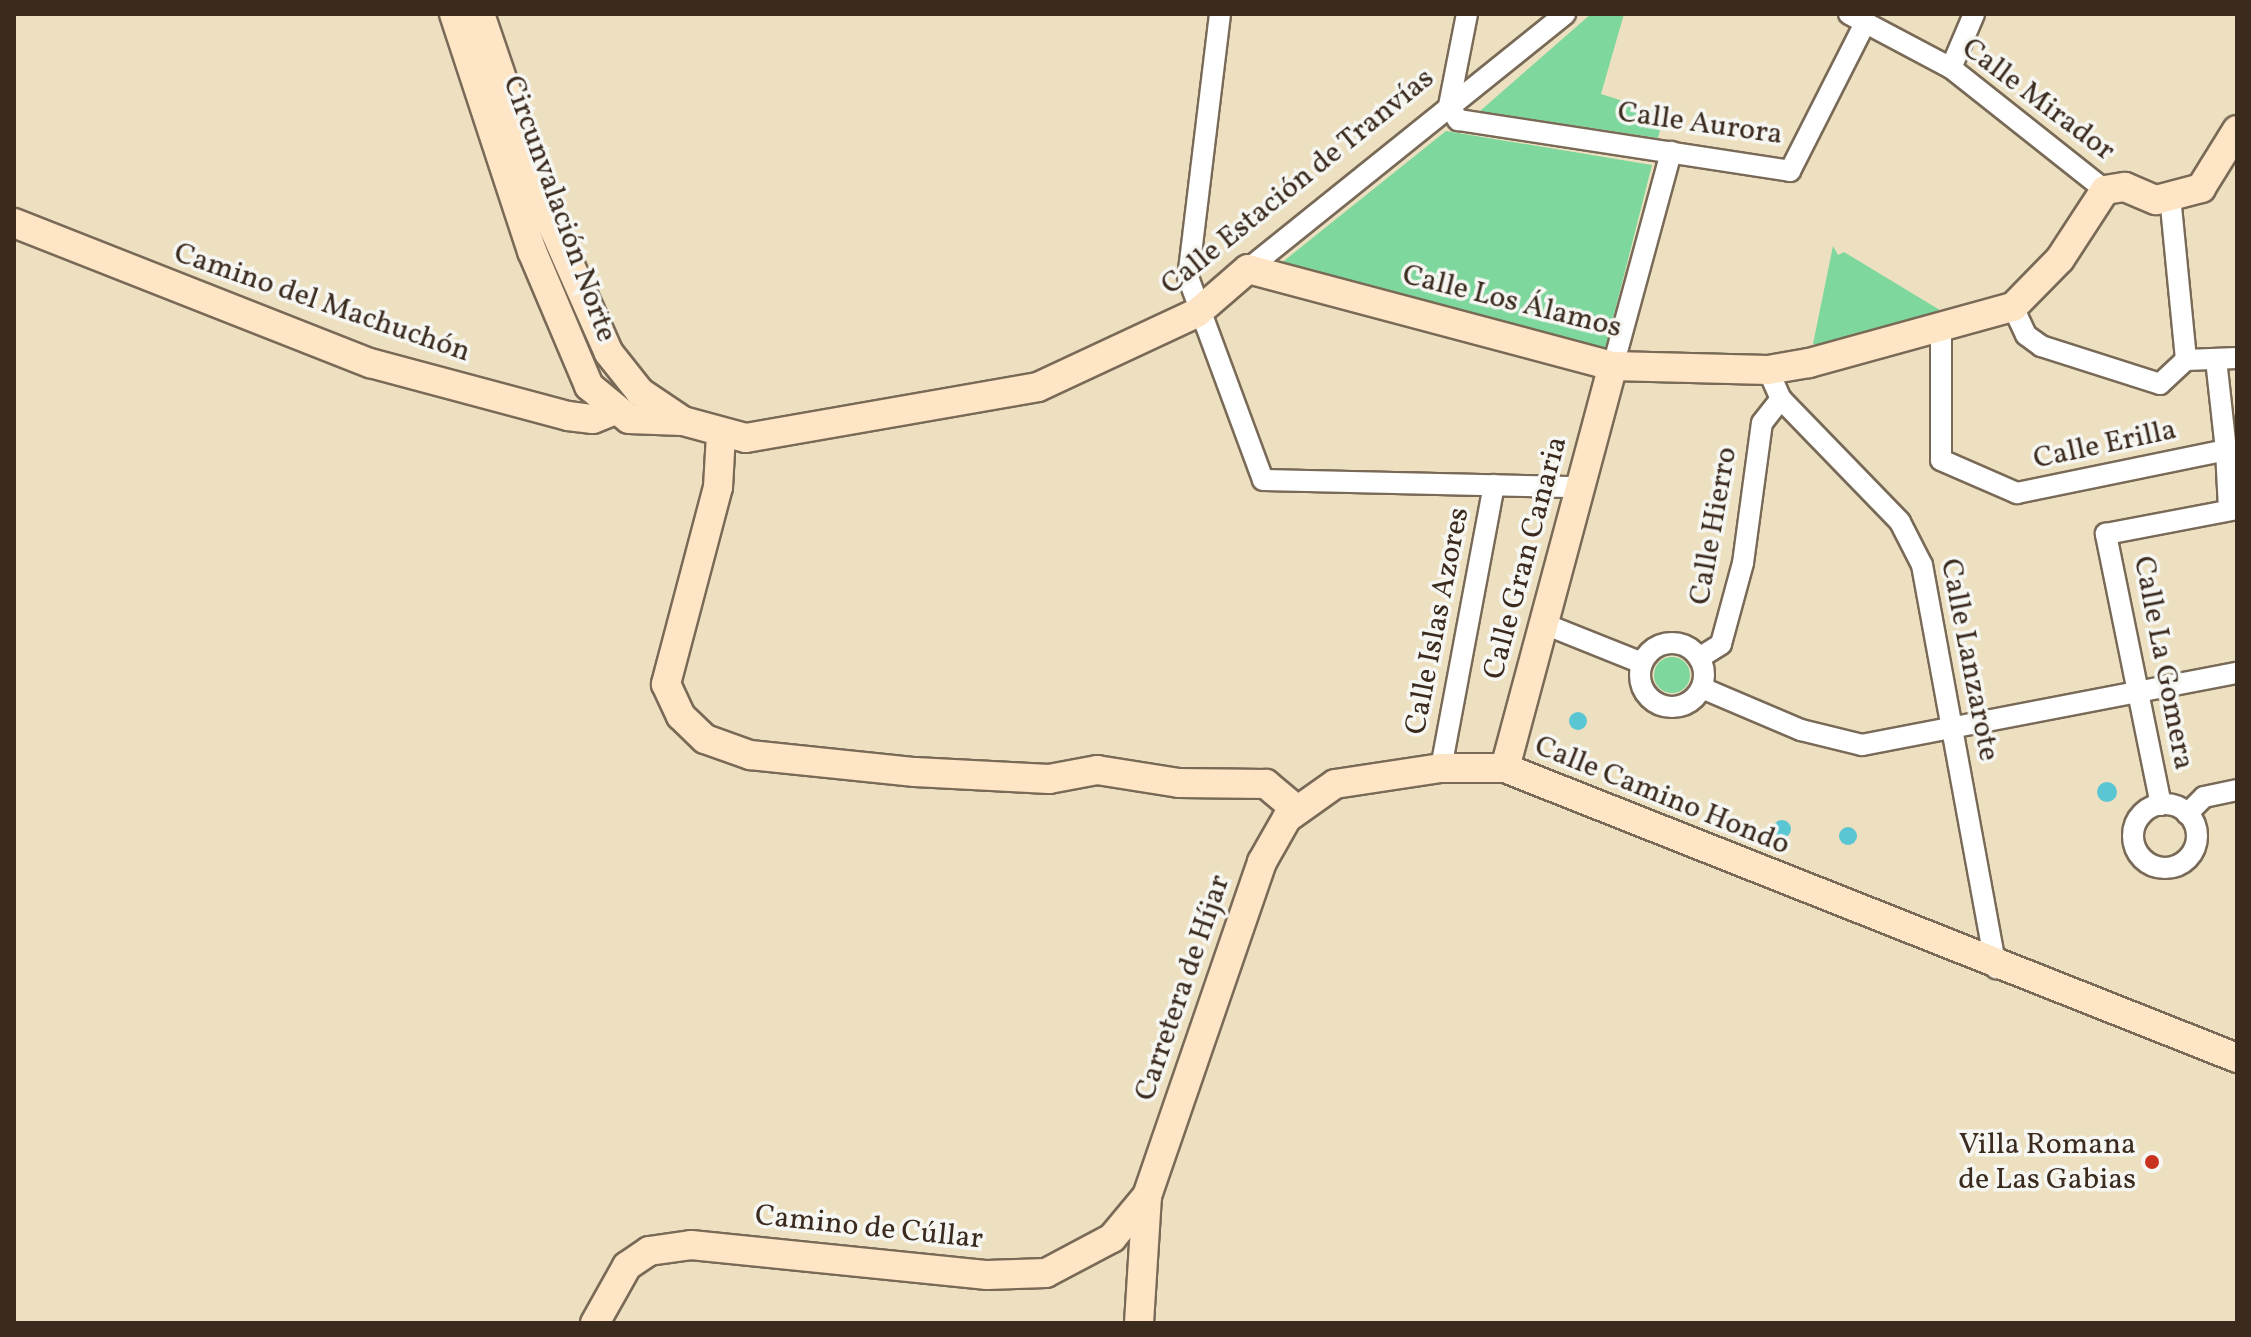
<!DOCTYPE html>
<meta charset="utf-8">
<style>
body{margin:0}
#map{position:relative;width:2251px;height:1337px;overflow:hidden;background:#ece0c0;font-family:Vollkorn,serif}
div>[style]{position:absolute}
.green>*{inset:0;background:#7ed79d}
.round{border-radius:50%}
.water>*{inset:0;background:#5ac6d3}
.roads{filter:drop-shadow(2px 0 #796a57) drop-shadow(-2px 0 #796a57) drop-shadow(0 2px #796a57) drop-shadow(0 -2px #796a57)}
.street>*{height:20px;margin:-10px;padding:0 10px;transform-origin:10px;border-radius:10px;background:#fff}
.street>.ring{margin:-10px;padding:0;box-sizing:content-box;background:none;border:20px solid #fff;border-radius:50%}
.secondary>*{height:28px;margin:-14px;padding:0 14px;transform-origin:14px;border-radius:14px;background:#fde5c5}
.dots>*{width:22px;height:22px;translate:-50% -50%;box-sizing:border-box;border:4px solid #f6f6f2;border-radius:50%}
span{translate:-50% -50%;white-space:nowrap;text-align:center;line-height:1.15;-webkit-text-stroke:7px #f6f6f2;paint-order:stroke}
.street-label{font-size:30px;color:#3b2a1e}
.poi-label{font-size:30px;color:#3b2a1e}
.right{translate:-100% -50%;text-align:right}
.frame{position:absolute;inset:0;border:16px solid #3b2a1e;pointer-events:none}
</style>
<div id="map">
<div class="green">
<div style="clip-path:polygon(1591px 14px,1624px 14px,1601px 94px,1664px 114px,1658px 138px,1480px 111px)"></div>
<div style="clip-path:polygon(1446px 131px,1652px 165px,1605px 350px,1280px 264px)"></div>
<div style="clip-path:polygon(1833px 246px,1838px 255px,1844px 252px,1953px 318px,1858px 344px,1813px 344px)"></div>
<div class="round" style="left:1654px;top:657px;width:36px;height:36px"></div>
</div>
<div class="water">
<div class="round" style="left:1569px;top:712px;width:18px;height:18px"></div>
<div class="round" style="left:2097px;top:782px;width:20px;height:20px"></div>
<div class="round" style="left:1773px;top:820px;width:18px;height:18px"></div>
<div class="round" style="left:1839px;top:827px;width:18px;height:18px"></div>
</div>
<div class="roads">
<div class="street">
<div style="left:1220px;top:14px;width:265px;rotate:96.9deg"></div>
<div style="left:1188px;top:277px;width:216px;rotate:69.7deg"></div>
<div style="left:1263px;top:480px;width:317px;rotate:1.3deg"></div>
<div style="left:1467px;top:14px;width:94px;rotate:101.1deg"></div>
<div style="left:1449px;top:106px;width:17px;rotate:57deg"></div>
<div style="left:1458px;top:120px;width:336px;rotate:8.7deg"></div>
<div style="left:1790px;top:171px;width:166px;rotate:-63.1deg"></div>
<div style="left:1849px;top:14px;width:115px;rotate:27.9deg"></div>
<div style="left:1951px;top:68px;width:196px;rotate:38.4deg"></div>
<div style="left:1951px;top:68px;width:59px;rotate:-66.9deg"></div>
<div style="left:2170px;top:196px;width:165px;rotate:84.4deg"></div>
<div style="left:1248px;top:269px;width:407px;rotate:-38.8deg"></div>
<div style="left:2013px;top:307px;width:31px;rotate:65deg"></div>
<div style="left:2026px;top:335px;width:19px;rotate:36deg"></div>
<div style="left:2041px;top:346px;width:125px;rotate:17.7deg"></div>
<div style="left:2160px;top:384px;width:35px;rotate:-43deg"></div>
<div style="left:2186px;top:360px;width:51px;rotate:-2.2deg"></div>
<div style="left:1941px;top:330px;width:130px;rotate:90deg"></div>
<div style="left:1941px;top:460px;width:83px;rotate:23.5deg"></div>
<div style="left:2017px;top:493px;width:213px;rotate:-11.6deg"></div>
<div style="left:2226px;top:450px;width:91px;rotate:-96.3deg"></div>
<div style="left:1613px;top:366px;width:222px;rotate:-74.8deg"></div>
<div style="left:1768px;top:370px;width:32px;rotate:66deg"></div>
<div style="left:1781px;top:399px;width:171px;rotate:45.9deg"></div>
<div style="left:1900px;top:522px;width:48px;rotate:62.9deg"></div>
<div style="left:1922px;top:565px;width:410px;rotate:79.6deg"></div>
<div style="left:2226px;top:450px;width:60px;rotate:87.1deg"></div>
<div style="left:1542px;top:623px;width:108px;rotate:21.8deg"></div>
<div class="ring" style="left:1640px;top:643px;width:44px;height:44px"></div>
<div style="left:1699px;top:658px;width:26px;rotate:-32deg"></div>
<div style="left:1721px;top:644px;width:84px;rotate:-74.8deg"></div>
<div style="left:1743px;top:563px;width:141px;rotate:-82.3deg"></div>
<div style="left:1762px;top:423px;width:31px;rotate:-52deg"></div>
<div style="left:1702px;top:688px;width:108px;rotate:23deg"></div>
<div style="left:1801px;top:730px;width:63px;rotate:13.8deg"></div>
<div style="left:1862px;top:745px;width:382px;rotate:-10.9deg"></div>
<div style="left:1441px;top:768px;width:288px;rotate:-79.4deg"></div>
<div class="ring" style="left:2133px;top:804px;width:44px;height:44px"></div>
<div style="left:2161px;top:805px;width:277px;rotate:-101.5deg"></div>
<div style="left:2106px;top:534px;width:133px;rotate:-10.8deg"></div>
<div style="left:2187px;top:814px;width:24px;rotate:-45deg"></div>
<div style="left:2204px;top:797px;width:34px;rotate:-12deg"></div>
</div>
<div class="secondary">
<div style="left:454px;top:14px;width:250px;rotate:71.8deg"></div>
<div style="left:532px;top:251px;width:147px;rotate:67.1deg"></div>
<div style="left:589px;top:386px;width:52px;rotate:39.5deg"></div>
<div style="left:629px;top:419px;width:53px;rotate:2.2deg"></div>
<div style="left:480px;top:14px;width:218px;rotate:71.2deg"></div>
<div style="left:550px;top:220px;width:145px;rotate:66.1deg"></div>
<div style="left:609px;top:353px;width:50px;rotate:51.5deg"></div>
<div style="left:640px;top:392px;width:52px;rotate:34deg"></div>
<div style="left:683px;top:421px;width:65px;rotate:15.1deg"></div>
<div style="left:746px;top:438px;width:296px;rotate:-9.9deg"></div>
<div style="left:1038px;top:387px;width:175px;rotate:-25deg"></div>
<div style="left:1197px;top:313px;width:67px;rotate:-40.8deg"></div>
<div style="left:1248px;top:269px;width:378px;rotate:14.9deg"></div>
<div style="left:1613px;top:366px;width:155px;rotate:1.5deg"></div>
<div style="left:1768px;top:370px;width:42px;rotate:-9.7deg"></div>
<div style="left:1809px;top:363px;width:212px;rotate:-15.4deg"></div>
<div style="left:2013px;top:307px;width:67px;rotate:-45.6deg"></div>
<div style="left:2060px;top:259px;width:82px;rotate:-56.9deg"></div>
<div style="left:2105px;top:190px;width:20px;rotate:-9deg"></div>
<div style="left:2125px;top:187px;width:34px;rotate:23deg"></div>
<div style="left:2156px;top:200px;width:47px;rotate:-14.9deg"></div>
<div style="left:2201px;top:188px;width:68px;rotate:-58.2deg"></div>
<div style="left:14px;top:223px;width:383px;rotate:21.5deg"></div>
<div style="left:370px;top:363px;width:205px;rotate:15deg"></div>
<div style="left:568px;top:416px;width:25px;rotate:7deg"></div>
<div style="left:593px;top:419px;width:22px;rotate:-22deg"></div>
<div style="left:721px;top:434px;width:53px;rotate:93.2deg"></div>
<div style="left:718px;top:487px;width:204px;rotate:104.8deg"></div>
<div style="left:666px;top:684px;width:35px;rotate:65deg"></div>
<div style="left:681px;top:716px;width:33px;rotate:44deg"></div>
<div style="left:705px;top:739px;width:48px;rotate:19.6deg"></div>
<div style="left:750px;top:755px;width:166px;rotate:5.9deg"></div>
<div style="left:915px;top:772px;width:134px;rotate:3deg"></div>
<div style="left:1049px;top:779px;width:49px;rotate:-10.6deg"></div>
<div style="left:1097px;top:770px;width:83px;rotate:9deg"></div>
<div style="left:1179px;top:783px;width:87px;rotate:0.7deg"></div>
<div style="left:1266px;top:784px;width:40px;rotate:40deg"></div>
<div style="left:1505px;top:768px;width:416px;rotate:-75deg"></div>
<div style="left:595px;top:1323px;width:65px;rotate:-60.7deg"></div>
<div style="left:627px;top:1266px;width:27px;rotate:-34deg"></div>
<div style="left:649px;top:1251px;width:42px;rotate:-8.1deg"></div>
<div style="left:691px;top:1245px;width:298px;rotate:5.8deg"></div>
<div style="left:987px;top:1275px;width:59px;rotate:-1.9deg"></div>
<div style="left:1046px;top:1273px;width:75px;rotate:-27.9deg"></div>
<div style="left:1112px;top:1238px;width:55px;rotate:-50.2deg"></div>
<div style="left:1139px;top:1323px;width:127px;rotate:-86.4deg"></div>
<div style="left:1147px;top:1196px;width:353px;rotate:-71deg"></div>
<div style="left:1262px;top:862px;width:51px;rotate:-60.4deg"></div>
<div style="left:1287px;top:818px;width:59px;rotate:-35.3deg"></div>
<div style="left:1335px;top:784px;width:107px;rotate:-8.6deg"></div>
<div style="left:1441px;top:768px;width:64px"></div>
<div style="left:1505px;top:768px;width:787px;rotate:21.61deg"></div>
</div>
</div>
<div class="dots">
<div style="left:2152px;top:1162px;background:#c8321e"></div>
</div>
<div class="street-label">
<span style="left:2038px;top:100px;rotate:37deg">Calle Mirador</span>
<span style="left:1700px;top:124px;rotate:8deg">Calle Aurora</span>
<span style="left:1298px;top:182px;rotate:-39deg">Calle Estación de Tranvías</span>
<span style="left:559px;top:209px;rotate:70deg">Circunvalación Norte</span>
<span style="left:1512px;top:302px;rotate:14deg">Calle Los Álamos</span>
<span style="left:322px;top:303px;rotate:19deg">Camino del Machuchón</span>
<span style="left:2105px;top:445px;rotate:-12deg">Calle Erilla</span>
<span style="left:1714px;top:526px;rotate:-80deg">Calle Hierro</span>
<span style="left:1526px;top:558px;rotate:-75deg">Calle Gran Canaria</span>
<span style="left:1438px;top:621px;rotate:-79deg">Calle Islas Azores</span>
<span style="left:1969px;top:660px;rotate:79deg">Calle Lanzarote</span>
<span style="left:2163px;top:663px;rotate:79deg">Calle La Gomera</span>
<span style="left:1662px;top:796px;rotate:22deg">Calle Camino Hondo</span>
<span style="left:1183px;top:988px;rotate:-71deg">Carretera de Híjar</span>
<span style="left:869px;top:1228px;rotate:6deg">Camino de Cúllar</span>
</div>
<div class="poi-label">
<span class="right" style="left:2136px;top:1162px">Villa Romana<br>de Las Gabias</span>
</div>
<div class="frame"></div>
</div>
